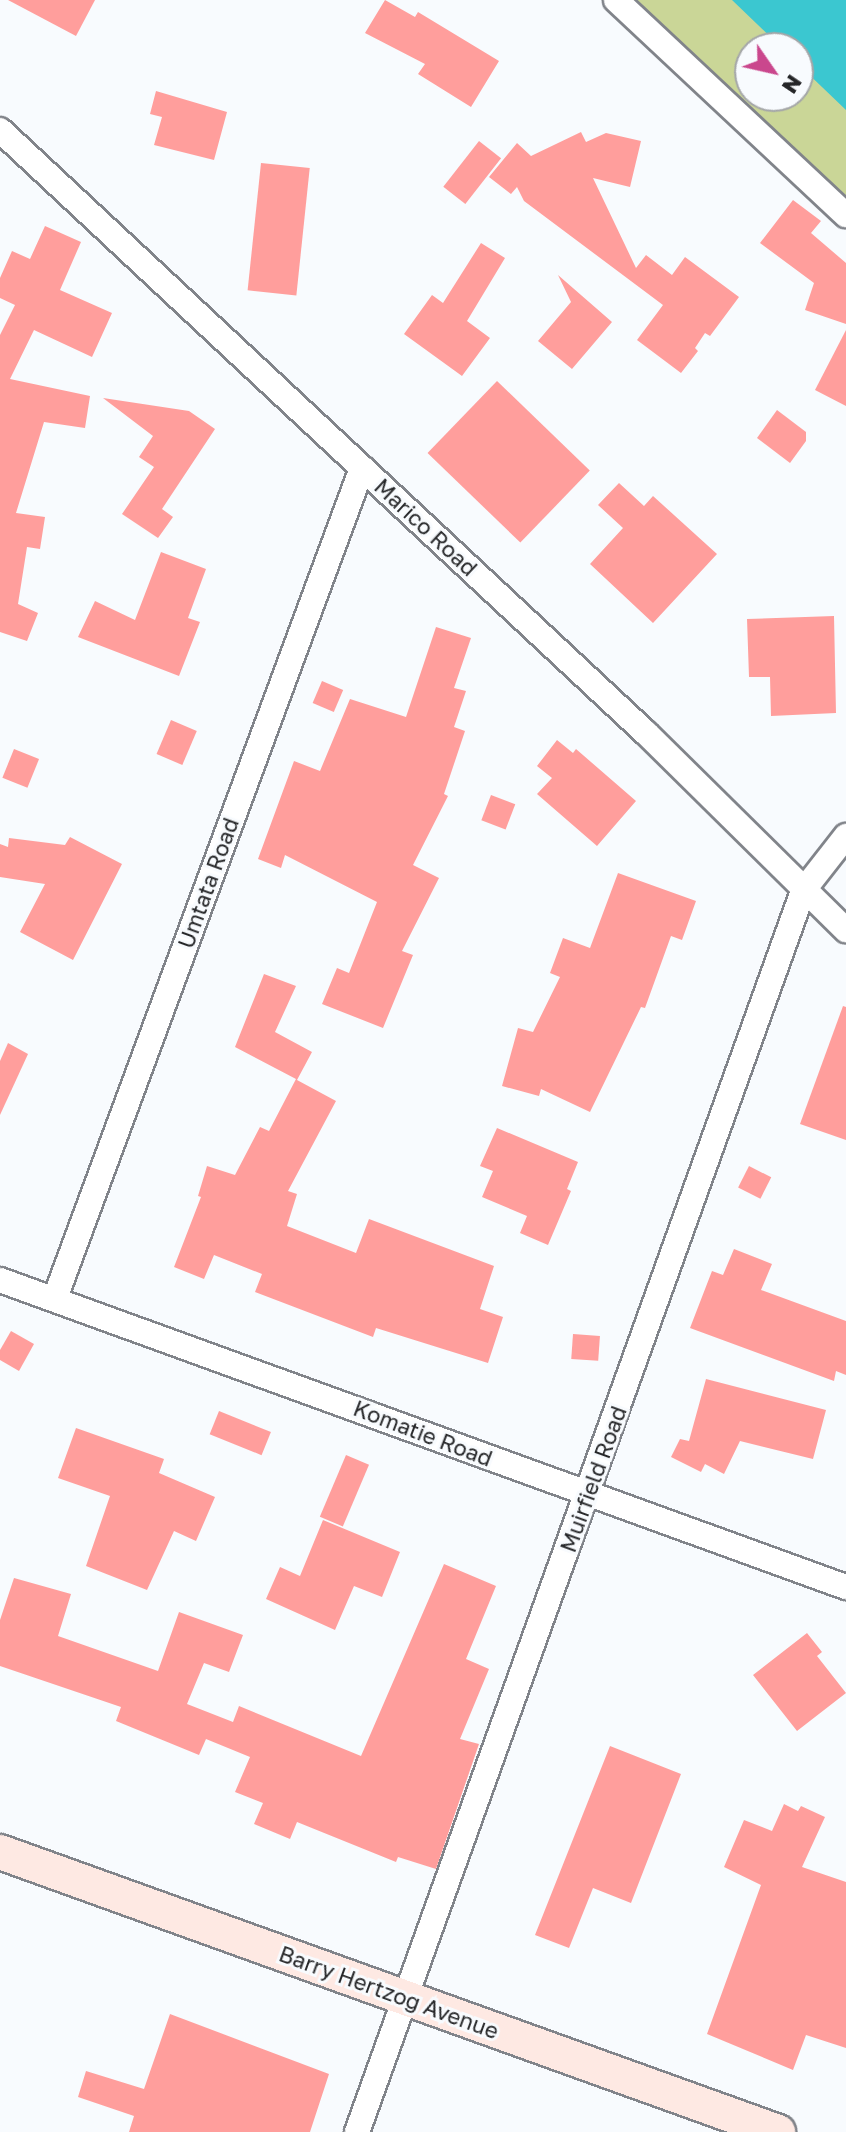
<!DOCTYPE html>
<style>
body{margin:0}
#map{position:relative;width:846px;height:2132px;overflow:hidden;background:#f8fbfe;font-family:"Golos Text",sans-serif}
div>[style]{position:absolute}
.green>*{inset:0;background:#cad697}
.water>*{inset:0;background:#3bc7d0}
.building>*{inset:0;background:#ff9e9c;transform-origin:0 0}
.roads{filter:drop-shadow(2px 0 #81848a) drop-shadow(-2px 0 #81848a) drop-shadow(0 2px #81848a) drop-shadow(0 -2px #81848a)}
.street>*{height:24px;margin:-12px;padding:0 12px;transform-origin:12px;border-radius:12px;background:#fff}
.secondary>*{height:34px;margin:-17px;padding:0 17px;transform-origin:17px;border-radius:17px;background:#fee9e3}
span{translate:-50% -50%;white-space:nowrap;text-align:center;line-height:1.15;-webkit-text-stroke:6px #f8fbfe;paint-order:stroke}
.street-label{font-size:22px;color:#252628}
.north{position:absolute;left:734px;top:32px;width:80px;height:80px;box-sizing:border-box;background:#f8fbfe;border:2px solid #a4a6a8;border-radius:50%;rotate:124deg;font-size:22px;font-weight:700;line-height:32px;text-align:center;color:#252628}
.north::after{content:'';display:block;margin:auto;width:28px;height:36px;background:#ca478d;clip-path:polygon(50% 0,100% 100%,50% 72%,0 100%)}
</style>
<div id="map">
<div class="green">
<div style="clip-path:polygon(evenodd,614px 0,846px 0,846px 221px,614px 0,750px 48px,798px 48px,798px 96px,750px 96px,750px 48px)"></div>
</div>
<div class="water">
<div style="clip-path:polygon(732px 0,846px 0,846px 110px,798px 64px,798px 48px,782px 48px)"></div>
</div>
<div class="building">
<div style="clip-path:polygon(8px 0,95px 0,76px 36px)"></div>
<div style="clip-path:polygon(385px 0,415px 17px,418px 12px,499px 61px,471px 107px,418px 74px,425px 64px,365px 33px)"></div>
<div style="clip-path:polygon(156px 91px,227px 112px,214px 160px,154px 145px,162px 117px,150px 114px)"></div>
<div style="clip-path:polygon(581px 132px,586px 142px,606px 133px,641px 141px,630px 187px,593px 178px,636px 268px,646px 255px,672px 275px,685px 257px,739px 297px,710px 336px,705px 333px,695px 348px,698px 351px,681px 373px,637px 340px,663px 305px,524px 201px,517px 187px,511px 194px,489px 177px,517px 143px,531px 156px)"></div>
<div style="left:479px;top:141px;width:28px;height:58px;rotate:38deg"></div>
<div style="left:261px;top:163px;width:49px;height:128px;rotate:6deg"></div>
<div style="clip-path:polygon(793px 200px,821px 221px,811px 233px,846px 263px,846px 324px,805px 310px,814px 283px,760px 243px)"></div>
<div style="clip-path:polygon(45px 226px,81px 242px,60px 290px,112px 313px,92px 357px,34px 330px,10px 379px,90px 396px,85px 428px,44px 422px,16px 513px,45px 517px,40px 549px,27px 547px,18px 604px,38px 613px,27px 641px,0 632px,0 335px,15px 305px,0 298px,0 278px,12px 251px,30px 259px)"></div>
<div style="clip-path:polygon(481px 243px,505px 258px,467px 321px,490px 338px,462px 376px,404px 334px,432px 295px,443px 303px)"></div>
<div style="clip-path:polygon(558px 275px,612px 322px,572px 369px,538px 341px,571px 302px)"></div>
<div style="clip-path:polygon(846px 330px,846px 406px,815px 390px)"></div>
<div style="left:497px;top:381px;width:129px;height:100px;rotate:44deg"></div>
<div style="clip-path:polygon(103px 398px,189px 411px,215px 429px,162px 509px,173px 517px,158px 538px,122px 514px,154px 467px,139px 457px,153px 436px)"></div>
<div style="clip-path:polygon(777px 410px,806px 432px,806px 441px,790px 463px,757px 438px)"></div>
<div style="clip-path:polygon(619px 483px,644px 506px,653px 496px,717px 554px,653px 623px,590px 564px,623px 528px,598px 505px)"></div>
<div style="clip-path:polygon(161px 552px,206px 569px,188px 618px,200px 622px,179px 676px,78px 637px,95px 601px,135px 620px)"></div>
<div style="clip-path:polygon(834px 616px,836px 713px,771px 716px,770px 677px,749px 677px,747px 619px)"></div>
<div style="clip-path:polygon(436px 627px,471px 638px,454px 688px,466px 691px,454px 727px,465px 731px,444px 794px,448px 796px,413px 865px,439px 878px,402px 951px,413px 955px,383px 1028px,322px 1004px,337px 968px,349px 973px,377px 902px,285px 855px,281px 868px,258px 859px,294px 761px,320px 771px,350px 699px,406px 717px)"></div>
<div style="left:322px;top:681px;width:23px;height:24px;rotate:23deg"></div>
<div style="left:171px;top:720px;width:28px;height:37px;rotate:23deg"></div>
<div style="clip-path:polygon(557px 740px,573px 753px,576px 749px,636px 801px,597px 846px,537px 794px,552px 778px,537px 766px)"></div>
<div style="left:14px;top:749px;width:27px;height:31px;rotate:22deg"></div>
<div style="left:491px;top:795px;width:26px;height:27px;rotate:21deg"></div>
<div style="clip-path:polygon(70px 837px,122px 864px,73px 960px,20px 932px,45px 884px,0 877px,0 844px,8px 847px,9px 838px,65px 845px)"></div>
<div style="clip-path:polygon(618px 873px,696px 901px,682px 940px,671px 936px,645px 1008px,641px 1007px,590px 1112px,541px 1089px,539px 1096px,502px 1086px,518px 1028px,533px 1032px,560px 977px,550px 973px,563px 938px,590px 948px)"></div>
<div style="clip-path:polygon(264px 974px,296px 986px,275px 1032px,312px 1052px,297px 1080px,336px 1101px,288px 1191px,297px 1194px,287px 1226px,356px 1253px,369px 1219px,494px 1266px,480px 1309px,503px 1317px,488px 1363px,376px 1328px,373px 1337px,255px 1292px,262px 1274px,214px 1255px,204px 1279px,174px 1267px,201px 1197px,198px 1196px,207px 1166px,235px 1175px,260px 1127px,269px 1131px,296px 1079px,235px 1047px)"></div>
<div style="clip-path:polygon(843px 1006px,846px 1007px,846px 1140px,800px 1124px)"></div>
<div style="clip-path:polygon(8px 1043px,28px 1054px,0 1115px,0 1061px)"></div>
<div style="clip-path:polygon(497px 1128px,578px 1162px,567px 1189px,571px 1191px,548px 1245px,520px 1233px,527px 1216px,482px 1197px,493px 1171px,480px 1166px)"></div>
<div style="left:749px;top:1166px;width:25px;height:24px;rotate:27deg"></div>
<div style="clip-path:polygon(734px 1249px,772px 1264px,761px 1290px,846px 1321px,846px 1375px,836px 1371px,834px 1381px,690px 1328px,712px 1271px,723px 1275px)"></div>
<div style="clip-path:polygon(11px 1331px,34px 1344px,19px 1371px,0 1360px,0 1350px)"></div>
<div style="left:573px;top:1334px;width:27px;height:25px;rotate:4deg"></div>
<div style="clip-path:polygon(706px 1379px,826px 1410px,813px 1459px,740px 1441px,724px 1474px,705px 1464px,701px 1472px,671px 1457px,680px 1439px,689px 1441px)"></div>
<div style="left:219px;top:1411px;width:56px;height:25px;rotate:22deg"></div>
<div style="clip-path:polygon(76px 1428px,164px 1459px,159px 1473px,215px 1497px,196px 1541px,174px 1531px,147px 1590px,86px 1566px,110px 1496px,58px 1478px)"></div>
<div style="left:346px;top:1455px;width:25px;height:67px;rotate:23deg"></div>
<div style="clip-path:polygon(323px 1520px,400px 1552px,382px 1597px,354px 1586px,335px 1630px,266px 1599px,280px 1567px,300px 1576px)"></div>
<div style="clip-path:polygon(444px 1564px,496px 1586px,466px 1659px,489px 1669px,460px 1739px,479px 1744px,436px 1869px,398px 1857px,396px 1862px,297px 1822px,290px 1839px,254px 1824px,263px 1803px,235px 1792px,250px 1757px,206px 1739px,199px 1755px,116px 1721px,121px 1707px,0 1666px,0 1620px,14px 1578px,71px 1594px,58px 1636px,158px 1671px,179px 1612px,243px 1635px,229px 1672px,204px 1663px,187px 1704px,233px 1722px,239px 1706px,361px 1756px)"></div>
<div style="clip-path:polygon(807px 1633px,822px 1652px,817px 1656px,846px 1693px,797px 1731px,753px 1675px)"></div>
<div style="clip-path:polygon(610px 1746px,681px 1774px,631px 1903px,593px 1888px,569px 1948px,535px 1935px)"></div>
<div style="clip-path:polygon(784px 1804px,798px 1811px,801px 1806px,825px 1817px,802px 1867px,846px 1882px,846px 2048px,806px 2035px,793px 2070px,707px 2034px,761px 1885px,724px 1867px,744px 1820px,772px 1831px)"></div>
<div style="clip-path:polygon(170px 2014px,329px 2074px,310px 2132px,129px 2132px,134px 2116px,78px 2097px,86px 2071px,144px 2089px)"></div>
</div>
<div class="roads">
<div class="street">
<div style="left:616px;top:0;width:315px;rotate:43.1deg"></div>
<div style="left:0;top:130px;width:884px;rotate:43.03deg"></div>
<div style="left:646px;top:733px;width:281px;rotate:44.6deg"></div>
<div style="left:0;top:1280px;width:900px;rotate:19.95deg"></div>
<div style="left:55px;top:1298px;width:885px;rotate:-69.7deg"></div>
<div style="left:357px;top:2132px;width:1319px;rotate:-70.23deg"></div>
<div style="left:803px;top:891px;width:70px;rotate:-52deg"></div>
</div>
<div class="secondary">
<div style="left:0;top:1852px;width:827px;rotate:19.79deg"></div>
</div>
</div>
<div class="street-label">
<span style="left:426px;top:527px;rotate:43deg">Marico Road</span>
<span style="left:208px;top:883px;rotate:-70deg">Umtata Road</span>
<span style="left:423px;top:1433px;rotate:21deg">Komatie Road</span>
<span style="left:593px;top:1479px;rotate:-70deg">Muirfield Road</span>
<span style="left:389px;top:1992px;rotate:20deg">Barry Hertzog Avenue</span>
</div>
<div class="north">N</div>
</div>
